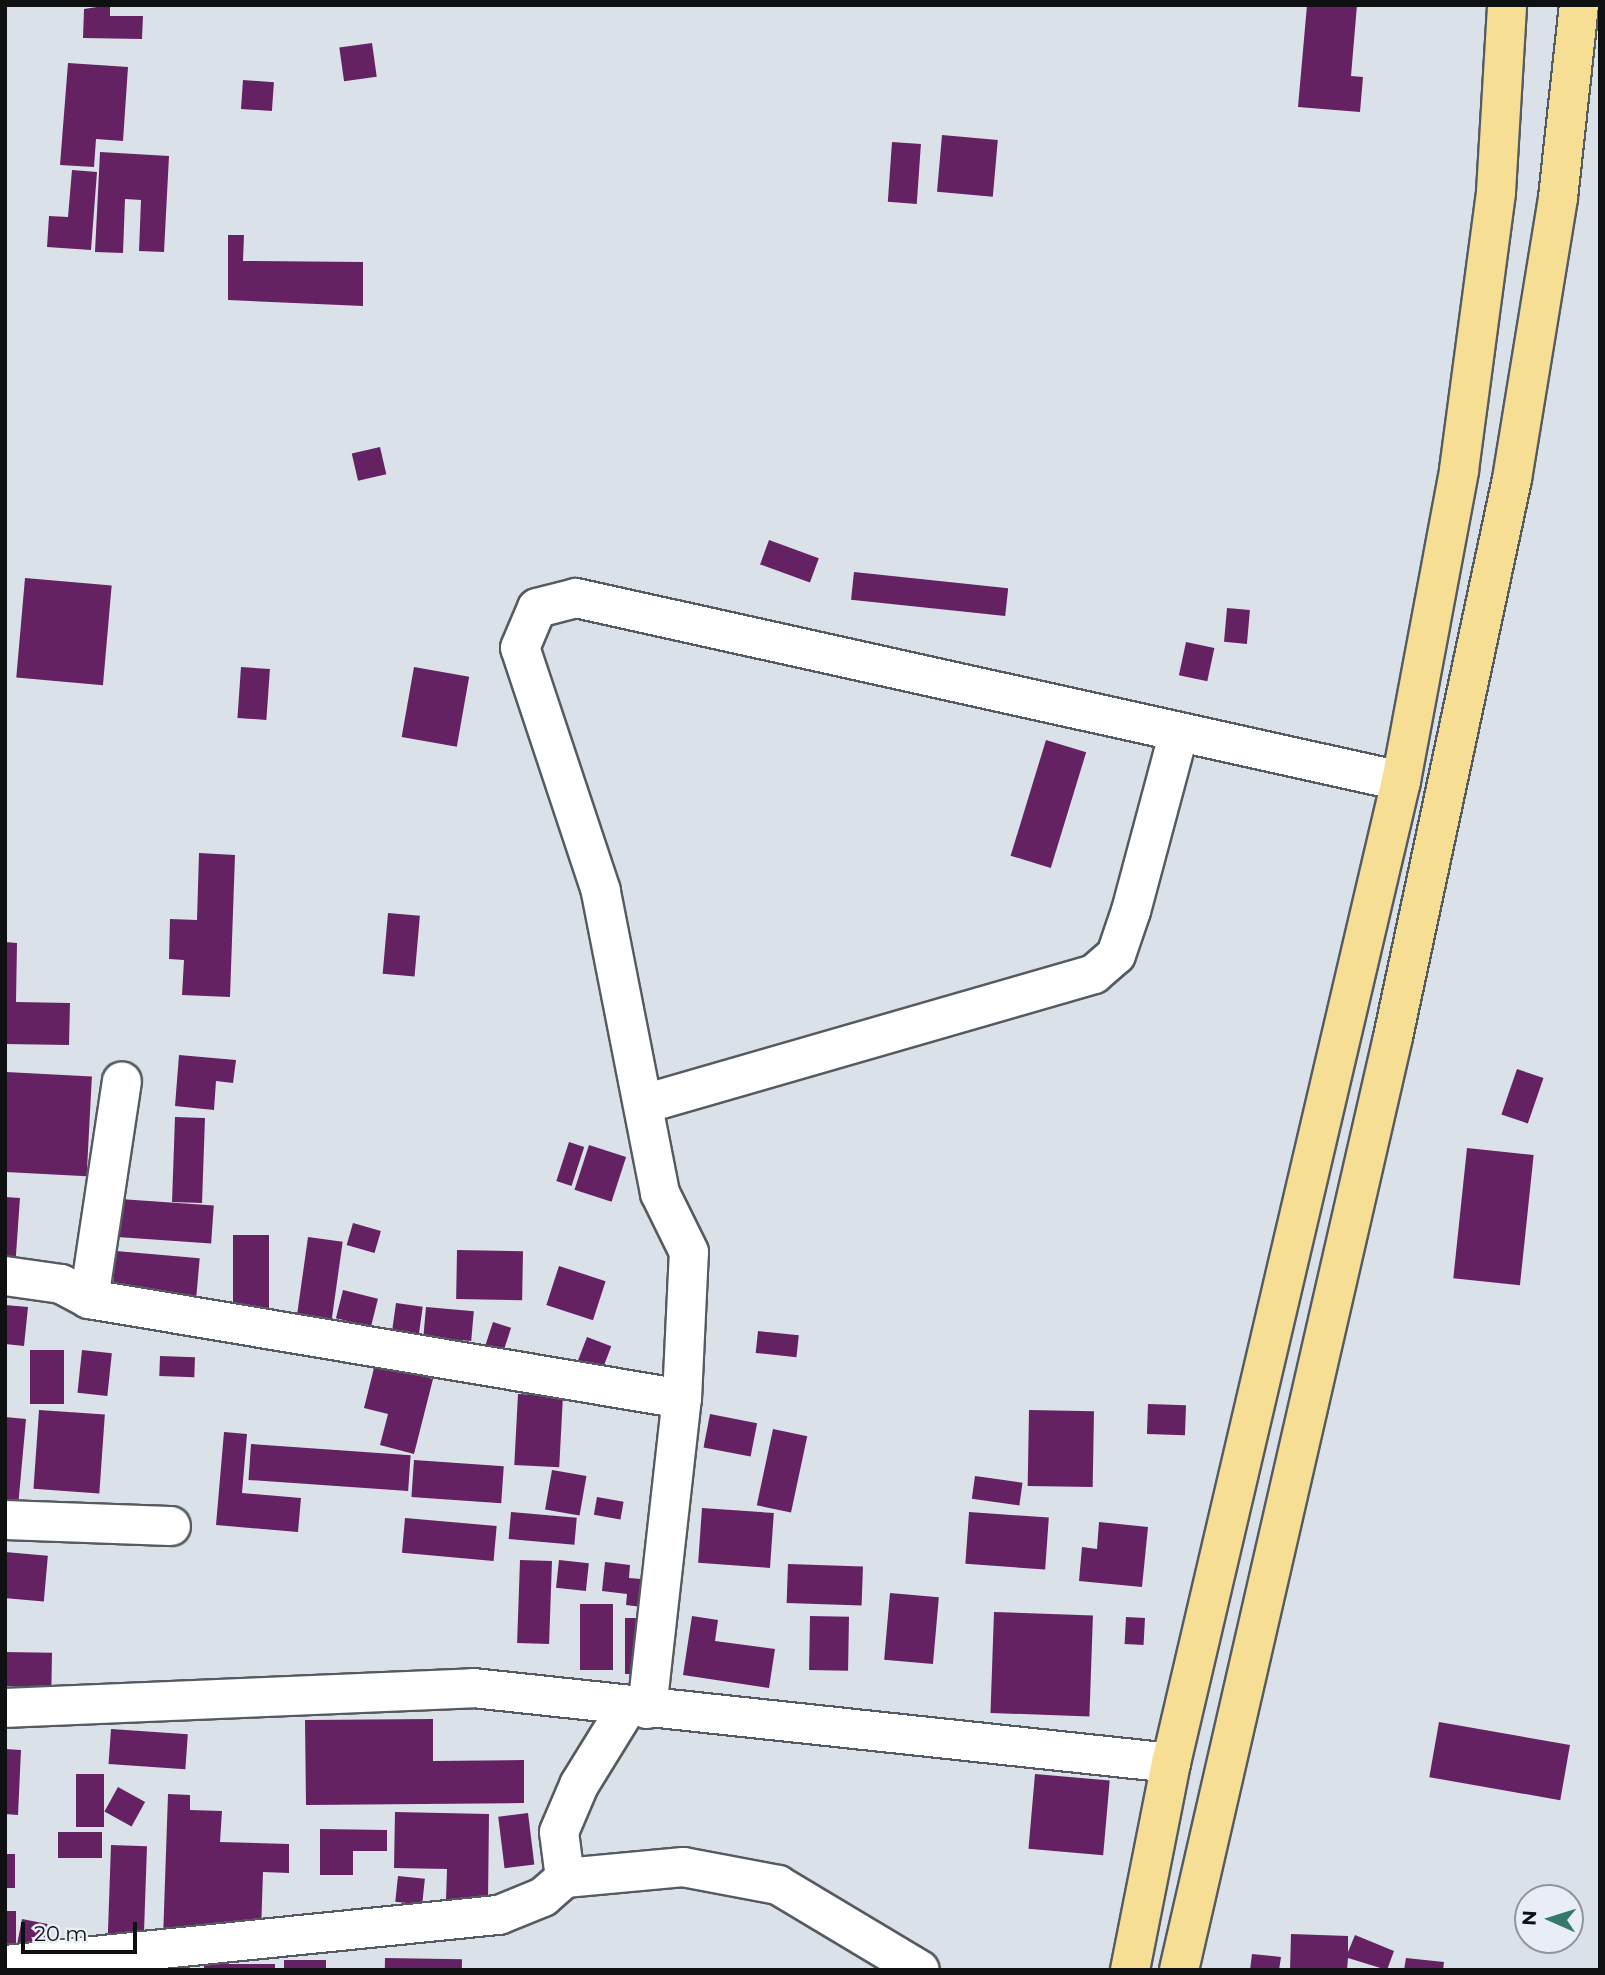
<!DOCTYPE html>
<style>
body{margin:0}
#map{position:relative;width:1605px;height:1975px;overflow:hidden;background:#dbe1e8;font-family:Montserrat,sans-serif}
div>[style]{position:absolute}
.building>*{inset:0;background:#652263;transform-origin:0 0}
.roads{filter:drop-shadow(2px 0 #565b61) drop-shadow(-2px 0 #565b61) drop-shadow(0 2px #565b61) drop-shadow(0 -2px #565b61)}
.minor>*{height:38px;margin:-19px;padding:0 19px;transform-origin:19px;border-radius:19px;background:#fff}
.major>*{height:38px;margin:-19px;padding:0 19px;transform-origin:19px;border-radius:19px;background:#f6df95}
span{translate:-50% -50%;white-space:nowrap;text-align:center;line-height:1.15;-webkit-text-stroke:7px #e9eef6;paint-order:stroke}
.frame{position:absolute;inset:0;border:7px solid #0e1012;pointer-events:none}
.north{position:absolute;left:1514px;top:1884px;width:70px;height:70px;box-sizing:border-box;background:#e9eef6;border:2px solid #91959b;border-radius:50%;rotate:273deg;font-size:19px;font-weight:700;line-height:28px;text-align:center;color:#0e1012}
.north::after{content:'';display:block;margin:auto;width:24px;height:32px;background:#36786a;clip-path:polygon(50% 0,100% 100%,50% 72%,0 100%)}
.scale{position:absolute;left:21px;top:1922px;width:116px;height:32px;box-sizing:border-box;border:4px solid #0e1012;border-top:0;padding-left:9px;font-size:21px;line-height:24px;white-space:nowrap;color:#0e1012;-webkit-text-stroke:5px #e9eef6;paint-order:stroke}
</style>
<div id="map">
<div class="building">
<div style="clip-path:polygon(110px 5px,110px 16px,143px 16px,142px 39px,83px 38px,84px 9px)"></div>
<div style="clip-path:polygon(1307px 5px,1357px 5px,1351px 76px,1363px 77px,1360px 112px,1298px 107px)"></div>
<div style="left:372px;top:43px;width:34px;height:33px;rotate:82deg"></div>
<div style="clip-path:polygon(68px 63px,128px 67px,123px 141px,96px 139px,94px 167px,60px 165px)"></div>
<div style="left:243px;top:80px;width:31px;height:29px;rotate:4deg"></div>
<div style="left:942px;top:135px;width:56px;height:57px;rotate:5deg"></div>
<div style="left:892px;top:142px;width:29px;height:60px;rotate:4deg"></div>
<div style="clip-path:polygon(100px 152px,169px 156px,164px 252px,139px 251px,141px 200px,125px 199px,123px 253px,95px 252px)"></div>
<div style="clip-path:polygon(72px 170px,97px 172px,91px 250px,47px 247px,49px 216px,68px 217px)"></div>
<div style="clip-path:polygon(228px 235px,244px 235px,243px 261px,363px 262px,363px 306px,228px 300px)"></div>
<div style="left:380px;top:447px;width:28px;height:29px;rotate:77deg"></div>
<div style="left:769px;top:540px;width:53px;height:26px;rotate:20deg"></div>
<div style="left:854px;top:572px;width:155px;height:28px;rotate:6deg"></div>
<div style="left:25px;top:578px;width:87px;height:100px;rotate:5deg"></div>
<div style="left:1227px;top:608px;width:23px;height:34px;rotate:5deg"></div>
<div style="left:1186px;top:642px;width:29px;height:34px;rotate:12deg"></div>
<div style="left:241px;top:667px;width:29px;height:51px;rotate:4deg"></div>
<div style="left:414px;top:667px;width:56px;height:71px;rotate:10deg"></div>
<div style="left:1046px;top:740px;width:42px;height:121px;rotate:17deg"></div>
<div style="clip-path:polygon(199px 853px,235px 855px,230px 997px,182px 995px,184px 960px,169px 959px,170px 919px,197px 920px)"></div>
<div style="left:388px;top:913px;width:32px;height:61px;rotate:5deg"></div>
<div style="clip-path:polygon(5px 942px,17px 943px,16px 1002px,70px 1003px,69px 1045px,5px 1044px)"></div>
<div style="clip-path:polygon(179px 1055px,236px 1060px,233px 1083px,216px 1081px,214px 1110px,175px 1106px)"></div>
<div style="left:1517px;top:1069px;width:28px;height:48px;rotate:19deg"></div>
<div style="left:6px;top:1072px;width:86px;height:100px;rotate:3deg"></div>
<div style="left:175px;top:1117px;width:30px;height:85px;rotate:2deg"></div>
<div style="left:569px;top:1142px;width:16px;height:41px;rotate:18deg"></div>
<div style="left:589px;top:1145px;width:39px;height:47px;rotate:18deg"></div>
<div style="left:1467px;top:1148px;width:67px;height:131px;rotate:6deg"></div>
<div style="left:5px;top:1197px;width:15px;height:60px;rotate:4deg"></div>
<div style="left:120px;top:1199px;width:94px;height:38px;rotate:4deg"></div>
<div style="left:353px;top:1223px;width:29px;height:23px;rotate:16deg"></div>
<div style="left:233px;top:1235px;width:36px;height:74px"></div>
<div style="left:308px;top:1237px;width:35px;height:80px;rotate:8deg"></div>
<div style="left:457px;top:1250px;width:66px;height:49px;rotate:1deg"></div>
<div style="left:116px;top:1251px;width:84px;height:39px;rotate:5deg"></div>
<div style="left:559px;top:1266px;width:49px;height:41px;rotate:18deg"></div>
<div style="left:343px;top:1290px;width:36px;height:29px;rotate:14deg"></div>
<div style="left:396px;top:1303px;width:27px;height:28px;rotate:8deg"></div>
<div style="clip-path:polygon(5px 1305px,28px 1307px,24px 1346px,5px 1344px)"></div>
<div style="left:426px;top:1307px;width:48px;height:30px;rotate:5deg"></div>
<div style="left:493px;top:1322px;width:19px;height:31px;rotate:18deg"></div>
<div style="left:758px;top:1331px;width:41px;height:22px;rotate:6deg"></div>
<div style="left:587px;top:1337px;width:26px;height:29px;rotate:21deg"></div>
<div style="left:64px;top:1350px;width:54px;height:34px;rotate:90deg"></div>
<div style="left:82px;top:1350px;width:30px;height:43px;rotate:6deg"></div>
<div style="left:160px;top:1356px;width:35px;height:20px;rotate:2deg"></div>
<div style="clip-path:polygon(375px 1364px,433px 1379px,414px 1454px,380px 1445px,388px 1414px,364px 1408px)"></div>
<div style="left:518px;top:1394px;width:45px;height:71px;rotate:3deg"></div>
<div style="left:1148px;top:1404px;width:38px;height:30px;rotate:2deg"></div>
<div style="left:39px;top:1410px;width:66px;height:79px;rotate:4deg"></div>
<div style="left:1029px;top:1410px;width:65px;height:76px;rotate:1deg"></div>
<div style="left:710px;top:1414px;width:48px;height:34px;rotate:11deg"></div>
<div style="clip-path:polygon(5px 1417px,26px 1419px,18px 1507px,5px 1506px)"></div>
<div style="left:773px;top:1429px;width:35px;height:78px;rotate:12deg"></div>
<div style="clip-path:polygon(224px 1432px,247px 1434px,242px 1493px,301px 1498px,298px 1532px,216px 1525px)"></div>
<div style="left:251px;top:1444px;width:160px;height:36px;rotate:4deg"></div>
<div style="left:414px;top:1460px;width:90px;height:37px;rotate:4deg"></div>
<div style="left:552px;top:1470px;width:35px;height:40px;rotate:10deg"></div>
<div style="left:975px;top:1476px;width:48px;height:23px;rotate:8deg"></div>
<div style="left:597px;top:1497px;width:27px;height:18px;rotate:10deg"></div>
<div style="left:702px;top:1508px;width:72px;height:55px;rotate:4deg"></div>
<div style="left:511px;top:1512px;width:66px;height:27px;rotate:5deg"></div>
<div style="left:969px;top:1512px;width:80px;height:52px;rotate:4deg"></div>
<div style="left:405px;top:1518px;width:92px;height:35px;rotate:5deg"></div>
<div style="clip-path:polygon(1099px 1522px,1148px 1527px,1142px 1587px,1079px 1581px,1082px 1547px,1097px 1549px)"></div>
<div style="left:5px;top:1552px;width:43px;height:46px;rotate:5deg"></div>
<div style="left:520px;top:1560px;width:32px;height:83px;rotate:2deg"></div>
<div style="left:559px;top:1560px;width:30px;height:28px;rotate:6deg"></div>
<div style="clip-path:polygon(605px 1562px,630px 1565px,629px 1578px,653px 1580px,650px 1608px,626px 1605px,627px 1594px,602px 1591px)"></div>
<div style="left:788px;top:1564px;width:75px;height:39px;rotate:2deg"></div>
<div style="left:890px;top:1593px;width:49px;height:67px;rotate:5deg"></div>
<div style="left:580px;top:1604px;width:33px;height:66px"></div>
<div style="left:994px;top:1612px;width:99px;height:101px;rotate:2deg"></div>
<div style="clip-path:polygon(692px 1616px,718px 1620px,715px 1641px,775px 1649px,769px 1688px,683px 1675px)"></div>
<div style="left:810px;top:1616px;width:39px;height:54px;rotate:1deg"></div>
<div style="left:1126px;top:1617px;width:19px;height:27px;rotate:3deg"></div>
<div style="left:625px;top:1618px;width:23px;height:56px"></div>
<div style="left:5px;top:1652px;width:47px;height:34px;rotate:1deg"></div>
<div style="clip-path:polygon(433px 1719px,433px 1761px,524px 1760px,524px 1803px,306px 1805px,305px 1720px)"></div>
<div style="left:1439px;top:1722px;width:133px;height:56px;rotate:10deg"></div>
<div style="left:111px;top:1729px;width:77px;height:35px;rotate:4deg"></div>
<div style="clip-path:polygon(5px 1749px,21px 1750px,18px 1815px,5px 1814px)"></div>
<div style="left:76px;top:1774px;width:28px;height:53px"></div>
<div style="left:1035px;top:1774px;width:75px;height:75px;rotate:5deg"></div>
<div style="left:118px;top:1787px;width:31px;height:28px;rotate:29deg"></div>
<div style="clip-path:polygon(168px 1794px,190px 1795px,190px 1810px,222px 1811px,220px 1842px,289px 1844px,289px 1873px,263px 1872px,261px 1932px,163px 1939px)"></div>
<div style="clip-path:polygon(395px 1812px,489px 1814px,488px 1901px,446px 1900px,447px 1869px,394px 1868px)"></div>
<div style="left:528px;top:1813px;width:52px;height:30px;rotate:83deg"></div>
<div style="clip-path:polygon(320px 1829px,387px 1830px,387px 1851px,353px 1851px,353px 1875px,320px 1875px)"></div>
<div style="left:102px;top:1832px;width:26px;height:44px;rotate:90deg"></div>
<div style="left:111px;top:1845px;width:36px;height:98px;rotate:2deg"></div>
<div style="left:5px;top:1854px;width:10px;height:34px"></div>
<div style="left:398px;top:1876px;width:27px;height:26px;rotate:6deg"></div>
<div style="left:5px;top:1911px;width:11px;height:45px"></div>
<div style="left:22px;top:1919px;width:26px;height:25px;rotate:11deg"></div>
<div style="clip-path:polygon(1291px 1934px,1348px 1936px,1348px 1952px,1355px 1935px,1394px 1951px,1387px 1970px,1348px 1958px,1347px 1970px,1290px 1970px)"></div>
<div style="clip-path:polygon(1252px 1954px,1281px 1957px,1279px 1970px,1250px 1970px)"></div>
<div style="left:385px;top:1958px;width:77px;height:12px;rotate:1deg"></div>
<div style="clip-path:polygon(1406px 1958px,1444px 1962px,1443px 1970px,1404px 1970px)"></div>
<div style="left:326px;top:1960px;width:10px;height:42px;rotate:90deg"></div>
<div style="left:204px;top:1964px;width:71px;height:6px"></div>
</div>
<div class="roads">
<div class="minor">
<div style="left:644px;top:1104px;width:468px;rotate:-16.1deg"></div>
<div style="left:1094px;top:974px;width:29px;rotate:-41deg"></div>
<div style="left:1116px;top:955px;width:46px;rotate:-71.2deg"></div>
<div style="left:1131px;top:911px;width:182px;rotate:-75deg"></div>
<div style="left:5px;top:1276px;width:57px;rotate:8.1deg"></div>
<div style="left:61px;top:1284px;width:32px;rotate:28deg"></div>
<div style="left:89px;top:1299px;width:601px;rotate:9.57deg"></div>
<div style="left:89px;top:1299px;width:220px;rotate:-81.4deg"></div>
<div style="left:5px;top:1520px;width:166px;rotate:2.1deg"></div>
<div style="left:5px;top:1708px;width:468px;rotate:-2.4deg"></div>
<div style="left:473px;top:1688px;width:702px;rotate:6.13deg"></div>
<div style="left:647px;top:1709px;width:312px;rotate:-83.6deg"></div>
<div style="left:682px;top:1399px;width:147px;rotate:-87.3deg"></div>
<div style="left:689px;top:1252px;width:66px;rotate:-116.2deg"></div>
<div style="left:660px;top:1193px;width:308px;rotate:-101.1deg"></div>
<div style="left:601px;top:891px;width:256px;rotate:-108.4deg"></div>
<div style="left:520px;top:648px;width:43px;rotate:-67deg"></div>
<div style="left:537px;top:608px;width:40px;rotate:-14.4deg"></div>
<div style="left:576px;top:598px;width:845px;rotate:12.51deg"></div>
<div style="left:565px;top:1878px;width:46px;rotate:-97.4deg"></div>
<div style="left:559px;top:1832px;width:51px;rotate:-66.9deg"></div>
<div style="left:579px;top:1785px;width:89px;rotate:-58.3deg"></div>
<div style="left:5px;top:1965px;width:497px;rotate:-5.8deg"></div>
<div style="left:499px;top:1915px;width:48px;rotate:-22.2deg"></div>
<div style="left:543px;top:1897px;width:29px;rotate:-41deg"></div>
<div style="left:565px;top:1878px;width:119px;rotate:-5.3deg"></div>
<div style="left:683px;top:1867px;width:97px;rotate:10.7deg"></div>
<div style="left:778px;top:1885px;width:165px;rotate:30.9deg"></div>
</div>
<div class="major">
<div style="left:1130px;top:1970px;width:211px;rotate:-78.8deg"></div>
<div style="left:1171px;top:1763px;width:1009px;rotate:-76.82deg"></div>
<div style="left:1401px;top:781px;width:316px;rotate:-79.4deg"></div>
<div style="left:1459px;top:470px;width:280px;rotate:-82.4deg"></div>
<div style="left:1496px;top:192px;width:187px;rotate:-86.6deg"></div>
<div style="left:1179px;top:1970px;width:957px;rotate:-77.08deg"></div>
<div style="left:1393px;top:1037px;width:571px;rotate:-77.96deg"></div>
<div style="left:1512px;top:479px;width:285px;rotate:-80.7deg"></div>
<div style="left:1558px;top:198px;width:194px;rotate:-83.8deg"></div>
</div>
</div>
<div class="frame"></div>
<div class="north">N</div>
<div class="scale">20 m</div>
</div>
